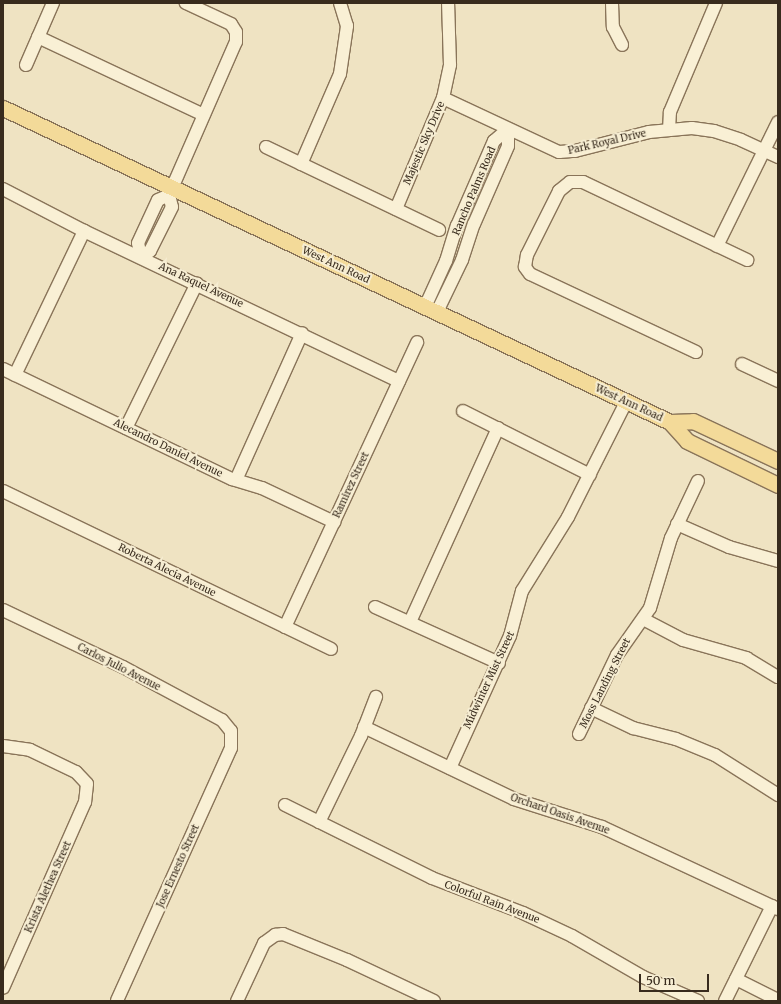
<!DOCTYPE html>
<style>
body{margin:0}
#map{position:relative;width:781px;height:1004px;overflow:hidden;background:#efe3c2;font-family:Merriweather,serif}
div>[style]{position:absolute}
.roads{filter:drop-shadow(1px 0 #897459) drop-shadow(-1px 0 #897459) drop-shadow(0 1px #897459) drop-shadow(0 -1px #897459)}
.minor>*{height:12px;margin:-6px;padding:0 6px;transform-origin:6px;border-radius:6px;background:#f9f0d5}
.major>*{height:15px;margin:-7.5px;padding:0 7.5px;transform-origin:7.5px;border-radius:7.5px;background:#f3da99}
span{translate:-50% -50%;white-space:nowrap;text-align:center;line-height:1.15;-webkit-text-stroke:4px #f6edd2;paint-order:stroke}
.street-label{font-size:10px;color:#382b1d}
.frame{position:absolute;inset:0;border:4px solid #382b1d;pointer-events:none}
.scale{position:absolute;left:639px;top:974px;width:70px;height:18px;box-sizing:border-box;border:2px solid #382b1d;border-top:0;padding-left:5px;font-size:12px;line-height:14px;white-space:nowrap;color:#382b1d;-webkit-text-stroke:3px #f6edd2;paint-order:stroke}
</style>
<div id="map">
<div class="roads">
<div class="minor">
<div style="left:612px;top:3px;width:24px;rotate:88deg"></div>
<div style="left:613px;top:27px;width:20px;rotate:63deg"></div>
<div style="left:38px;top:37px;width:183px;rotate:25.2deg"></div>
<div style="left:26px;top:65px;width:68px;rotate:-66.5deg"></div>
<div style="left:443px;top:98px;width:128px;rotate:25deg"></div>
<div style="left:559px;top:152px;width:16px;rotate:-4deg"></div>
<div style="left:575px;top:151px;width:76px;rotate:-14.4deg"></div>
<div style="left:649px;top:132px;width:43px;rotate:-5.3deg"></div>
<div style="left:692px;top:128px;width:22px;rotate:8deg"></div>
<div style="left:714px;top:131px;width:28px;rotate:18deg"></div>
<div style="left:741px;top:140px;width:41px;rotate:24.7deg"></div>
<div style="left:669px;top:130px;width:18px;rotate:-87deg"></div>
<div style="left:670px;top:112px;width:118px;rotate:-67.1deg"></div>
<div style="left:266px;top:147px;width:192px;rotate:25.6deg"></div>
<div style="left:301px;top:164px;width:98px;rotate:-66.6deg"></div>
<div style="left:340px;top:74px;width:49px;rotate:-81.7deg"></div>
<div style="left:347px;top:26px;width:24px;rotate:-107deg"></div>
<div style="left:3px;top:189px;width:91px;rotate:27.4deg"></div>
<div style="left:84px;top:231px;width:349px;rotate:25.5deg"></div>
<div style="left:169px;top:195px;width:12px;rotate:76deg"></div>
<div style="left:172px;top:207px;width:49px;rotate:116.6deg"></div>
<div style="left:150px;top:251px;width:11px;rotate:146deg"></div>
<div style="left:141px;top:257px;width:14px;rotate:-102deg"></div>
<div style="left:138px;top:243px;width:47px;rotate:-65.1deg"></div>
<div style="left:158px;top:200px;width:12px;rotate:-24deg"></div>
<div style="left:169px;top:195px;width:167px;rotate:-66.4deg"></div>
<div style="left:236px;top:42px;width:10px;rotate:-90deg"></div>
<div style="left:236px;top:32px;width:9px;rotate:-122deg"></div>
<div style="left:231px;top:24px;width:50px;rotate:-155deg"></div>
<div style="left:396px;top:209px;width:121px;rotate:-67.1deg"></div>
<div style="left:443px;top:98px;width:34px;rotate:-78deg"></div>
<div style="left:450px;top:65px;width:62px;rotate:-91.8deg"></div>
<div style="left:717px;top:246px;width:138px;rotate:-63.8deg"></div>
<div style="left:425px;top:307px;width:51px;rotate:-65.5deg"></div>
<div style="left:446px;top:261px;width:37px;rotate:-73deg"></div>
<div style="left:457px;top:226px;width:93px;rotate:-66.5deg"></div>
<div style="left:494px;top:141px;width:18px;rotate:-41deg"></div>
<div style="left:437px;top:312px;width:58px;rotate:-64.3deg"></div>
<div style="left:462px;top:260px;width:38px;rotate:-72deg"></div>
<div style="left:474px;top:224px;width:85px;rotate:-66.4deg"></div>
<div style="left:508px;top:146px;width:17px;rotate:-90deg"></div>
<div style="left:696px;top:352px;width:183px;rotate:-154.8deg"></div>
<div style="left:530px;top:274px;width:9px;rotate:-126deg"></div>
<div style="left:525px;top:267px;width:12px;rotate:-81deg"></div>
<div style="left:527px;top:255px;width:72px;rotate:-63.4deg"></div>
<div style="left:559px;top:191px;width:14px;rotate:-39deg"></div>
<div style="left:570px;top:182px;width:13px"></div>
<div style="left:583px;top:182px;width:182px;rotate:25.4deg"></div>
<div style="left:742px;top:364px;width:40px;rotate:25deg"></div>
<div style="left:3px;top:369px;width:254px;rotate:25.7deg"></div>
<div style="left:232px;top:479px;width:31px;rotate:17deg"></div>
<div style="left:262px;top:488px;width:80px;rotate:25.3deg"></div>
<div style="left:15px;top:375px;width:160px;rotate:-64.4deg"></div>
<div style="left:463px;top:411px;width:142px;rotate:26.7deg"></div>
<div style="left:126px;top:428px;width:161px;rotate:-63.9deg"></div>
<div style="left:236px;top:480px;width:161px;rotate:-65.8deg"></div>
<div style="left:3px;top:491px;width:364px;rotate:25.7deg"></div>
<div style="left:677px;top:524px;width:57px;rotate:23.9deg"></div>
<div style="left:729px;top:547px;width:51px;rotate:15.9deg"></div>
<div style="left:375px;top:607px;width:136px;rotate:24.3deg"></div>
<div style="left:3px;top:610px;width:133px;rotate:25.4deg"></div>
<div style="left:123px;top:667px;width:112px;rotate:28.2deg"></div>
<div style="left:222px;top:720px;width:14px;rotate:51deg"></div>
<div style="left:231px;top:731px;width:17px;rotate:90deg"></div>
<div style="left:231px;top:748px;width:277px;rotate:114.3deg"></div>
<div style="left:643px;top:619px;width:45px;rotate:27.7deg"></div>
<div style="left:683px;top:640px;width:66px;rotate:15.9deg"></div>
<div style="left:746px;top:658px;width:37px;rotate:31deg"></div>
<div style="left:410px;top:622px;width:213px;rotate:-65.6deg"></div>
<div style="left:285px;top:627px;width:314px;rotate:-65.1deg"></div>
<div style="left:591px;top:708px;width:47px;rotate:25.5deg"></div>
<div style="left:633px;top:728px;width:44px;rotate:14.3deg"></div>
<div style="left:676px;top:739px;width:42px;rotate:22.3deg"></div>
<div style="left:715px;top:755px;width:75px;rotate:32.4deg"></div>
<div style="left:364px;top:727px;width:166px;rotate:25.6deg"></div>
<div style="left:514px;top:799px;width:92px;rotate:17.7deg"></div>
<div style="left:602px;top:827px;width:194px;rotate:25deg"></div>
<div style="left:579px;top:734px;width:88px;rotate:-64.3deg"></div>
<div style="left:617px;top:655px;width:57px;rotate:-54.9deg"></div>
<div style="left:650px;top:608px;width:73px;rotate:-73.3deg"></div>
<div style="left:671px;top:538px;width:63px;rotate:-64.7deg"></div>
<div style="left:3px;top:746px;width:27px;rotate:8deg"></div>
<div style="left:30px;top:750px;width:51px;rotate:25.6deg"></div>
<div style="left:76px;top:772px;width:16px;rotate:47deg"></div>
<div style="left:87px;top:784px;width:18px;rotate:96deg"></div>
<div style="left:85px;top:802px;width:203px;rotate:113.8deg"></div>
<div style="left:450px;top:768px;width:145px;rotate:-65.6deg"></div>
<div style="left:510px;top:636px;width:47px;rotate:-75.1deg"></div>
<div style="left:522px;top:591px;width:87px;rotate:-58.1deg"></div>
<div style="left:568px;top:517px;width:129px;rotate:-63.2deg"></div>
<div style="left:285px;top:805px;width:164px;rotate:26.4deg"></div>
<div style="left:432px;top:878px;width:97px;rotate:21deg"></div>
<div style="left:523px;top:913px;width:54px;rotate:25.1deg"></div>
<div style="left:572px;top:936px;width:82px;rotate:30deg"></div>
<div style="left:643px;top:977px;width:60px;rotate:23.6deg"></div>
<div style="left:319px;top:822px;width:96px;rotate:-64deg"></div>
<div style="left:361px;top:736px;width:42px;rotate:-69deg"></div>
<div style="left:736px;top:979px;width:47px;rotate:26.6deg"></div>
<div style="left:237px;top:1001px;width:64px;rotate:-65deg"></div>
<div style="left:264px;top:943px;width:14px;rotate:-36deg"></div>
<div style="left:275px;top:935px;width:8px;rotate:-7deg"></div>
<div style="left:283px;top:934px;width:69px;rotate:22.1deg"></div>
<div style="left:347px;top:960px;width:96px;rotate:25.2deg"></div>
<div style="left:725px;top:1001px;width:106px;rotate:-63.7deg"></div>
</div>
<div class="major">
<div style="left:3px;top:108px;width:737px;rotate:25.21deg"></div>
<div style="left:670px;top:422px;width:25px;rotate:48deg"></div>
<div style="left:687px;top:441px;width:101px;rotate:25.8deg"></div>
<div style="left:670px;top:422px;width:23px;rotate:-2deg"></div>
<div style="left:693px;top:421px;width:94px;rotate:25.2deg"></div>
</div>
</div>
<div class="street-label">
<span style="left:607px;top:142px;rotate:-13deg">Park Royal Drive</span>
<span style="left:424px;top:143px;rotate:-67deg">Majestic Sky Drive</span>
<span style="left:474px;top:191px;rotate:-67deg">Rancho Palms Road</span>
<span style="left:336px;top:265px;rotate:25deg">West Ann Road</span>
<span style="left:201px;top:285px;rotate:25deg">Ana Raquel Avenue</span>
<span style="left:629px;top:403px;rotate:25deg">West Ann Road</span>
<span style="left:168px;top:448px;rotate:26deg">Alecandro Daniel Avenue</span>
<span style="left:351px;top:485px;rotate:-65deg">Ramirez Street</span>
<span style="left:167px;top:570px;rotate:26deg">Roberta Alecia Avenue</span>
<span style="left:119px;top:667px;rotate:27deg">Carlos Julio Avenue</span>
<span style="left:489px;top:680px;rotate:-65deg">Midwinter Mist Street</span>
<span style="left:605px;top:683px;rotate:-63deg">Moss Landing Street</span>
<span style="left:560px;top:814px;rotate:19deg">Orchard Oasis Avenue</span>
<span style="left:178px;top:866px;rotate:-66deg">Jose Ernesto Street</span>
<span style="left:48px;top:887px;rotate:-66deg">Krista Alethea Street</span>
<span style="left:492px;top:902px;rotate:21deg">Colorful Rain Avenue</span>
</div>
<div class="frame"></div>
<div class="scale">50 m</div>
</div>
